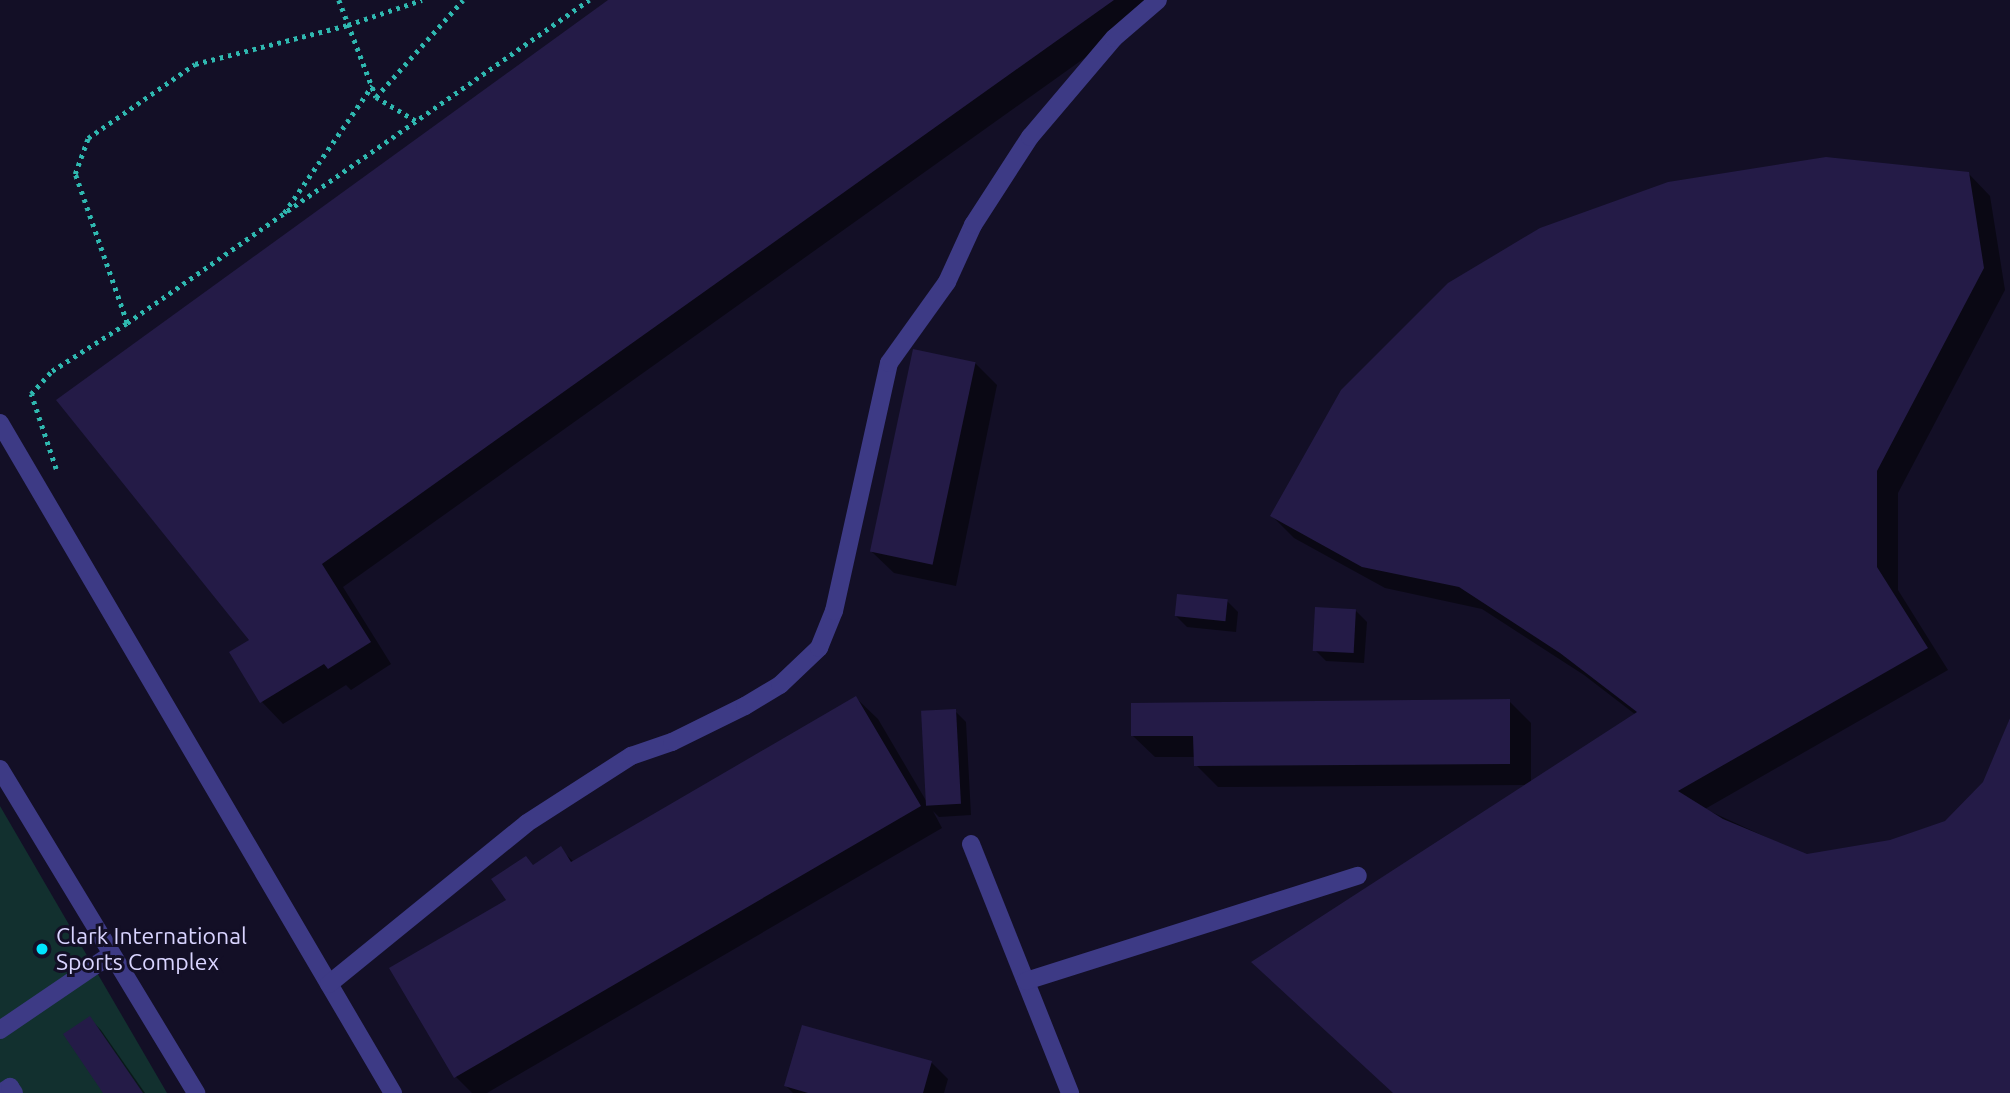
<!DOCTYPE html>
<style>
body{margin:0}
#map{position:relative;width:2010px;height:1093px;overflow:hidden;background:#130f26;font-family:Ubuntu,sans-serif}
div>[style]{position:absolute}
.green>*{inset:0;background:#12302f}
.shadow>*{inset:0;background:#0007}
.building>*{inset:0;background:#241b47;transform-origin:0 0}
.path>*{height:4.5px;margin-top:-2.25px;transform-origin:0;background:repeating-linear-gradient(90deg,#2fb8b0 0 3.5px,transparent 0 8.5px)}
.minor>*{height:18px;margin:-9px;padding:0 9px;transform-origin:9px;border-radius:9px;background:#3d3a85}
.dots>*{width:19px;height:19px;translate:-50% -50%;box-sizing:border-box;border:4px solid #130f26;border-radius:50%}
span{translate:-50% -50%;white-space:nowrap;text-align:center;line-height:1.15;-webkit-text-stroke:6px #130f26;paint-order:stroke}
.poi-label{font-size:23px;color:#d9d4ff}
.left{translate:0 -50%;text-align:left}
</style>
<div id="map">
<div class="green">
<div style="clip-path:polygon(0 806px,167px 1093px,0 1093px)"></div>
</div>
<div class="shadow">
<div style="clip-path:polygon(611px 0,1166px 0,343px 587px,391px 664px,351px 690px,346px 685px,283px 724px,262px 702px,251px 640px)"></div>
<div style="clip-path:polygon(1968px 173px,1990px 196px,2005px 290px,1898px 493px,1898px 590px,1948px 670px,1705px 809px,1807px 856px,1890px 841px,1946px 822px,1985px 783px,2010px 718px,2010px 1093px,1393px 1093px,1528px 785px,1218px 787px,1196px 765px,1196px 757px,1155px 757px,1133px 736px,1509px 701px,1531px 723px,1531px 783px,1636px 715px,1584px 675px,1482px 609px,1385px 588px,1294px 538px,1272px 516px)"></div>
<div style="clip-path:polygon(975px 363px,997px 385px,956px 586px,894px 573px,872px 552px)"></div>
<div style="clip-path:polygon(1227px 601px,1238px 612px,1236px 632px,1187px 627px,1176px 616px)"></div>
<div style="clip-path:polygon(1356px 611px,1367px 622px,1364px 663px,1326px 661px,1315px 650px)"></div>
<div style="clip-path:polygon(856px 698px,878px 719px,928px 804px,955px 711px,966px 722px,971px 815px,939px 817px,933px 811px,942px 828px,487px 1093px,472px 1093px,456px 1077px,508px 901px,534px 866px,560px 849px,574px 862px)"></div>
<div style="clip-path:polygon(90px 1019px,101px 1030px,145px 1093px,105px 1093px)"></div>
<div style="clip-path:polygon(931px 1062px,948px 1079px,944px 1093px,793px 1093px,786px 1086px)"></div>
</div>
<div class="building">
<div style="clip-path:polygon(608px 0,1114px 0,322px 564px,371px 642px,328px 669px,324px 664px,260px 703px,229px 652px,249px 640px,56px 400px)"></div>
<div style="clip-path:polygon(1826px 157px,1969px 172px,1984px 268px,1877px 471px,1877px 567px,1928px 648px,1678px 791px,1723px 819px,1807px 854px,1890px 840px,1945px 821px,1983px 782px,2010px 718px,2010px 1093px,1393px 1093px,1251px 962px,1637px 712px,1560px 653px,1459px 587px,1362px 567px,1270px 516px,1341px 390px,1448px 283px,1540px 228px,1668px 182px)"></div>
<div style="left:913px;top:349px;width:64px;height:207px;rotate:12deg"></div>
<div style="left:1177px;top:594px;width:51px;height:22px;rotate:6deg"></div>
<div style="left:1315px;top:607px;width:41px;height:44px;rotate:3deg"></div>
<div style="clip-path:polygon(856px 696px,921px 806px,454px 1078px,389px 968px,506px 900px,491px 879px,526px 856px,533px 865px,561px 846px,571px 862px)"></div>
<div style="clip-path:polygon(1510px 699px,1510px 764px,1194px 766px,1193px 736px,1131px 736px,1131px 703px)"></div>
<div style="left:956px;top:709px;width:95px;height:35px;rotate:87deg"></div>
<div style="clip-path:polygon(90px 1016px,143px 1093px,103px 1093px,63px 1034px)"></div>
<div style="clip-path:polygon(802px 1025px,932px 1061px,923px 1093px,808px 1093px,784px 1086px)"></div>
</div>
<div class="path">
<div style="left:339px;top:0;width:104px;rotate:69.1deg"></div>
<div style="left:376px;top:97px;width:130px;rotate:-48.1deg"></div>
<div style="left:376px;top:97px;width:49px;rotate:30.8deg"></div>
<div style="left:284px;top:213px;width:155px;rotate:-55.3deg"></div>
<div style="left:127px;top:323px;width:564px;rotate:-34.96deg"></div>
<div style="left:56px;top:469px;width:79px;rotate:-108.4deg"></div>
<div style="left:31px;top:394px;width:31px;rotate:-48deg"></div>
<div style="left:52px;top:371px;width:89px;rotate:-32.6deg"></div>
<div style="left:127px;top:323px;width:158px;rotate:-109.2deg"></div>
<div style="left:75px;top:174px;width:38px;rotate:-70deg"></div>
<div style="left:88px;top:138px;width:130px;rotate:-34.7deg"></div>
<div style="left:195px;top:64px;width:158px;rotate:-14.3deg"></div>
<div style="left:348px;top:25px;width:78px;rotate:-18.7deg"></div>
</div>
<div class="minor">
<div style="left:0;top:423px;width:777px;rotate:59.61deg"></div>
<div style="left:0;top:769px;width:379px;rotate:58.8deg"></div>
<div style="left:971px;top:844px;width:268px;rotate:68.3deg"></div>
<div style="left:1026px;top:981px;width:348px;rotate:-17.6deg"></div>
<div style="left:329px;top:984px;width:255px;rotate:-39.1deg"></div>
<div style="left:527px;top:823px;width:124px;rotate:-32.8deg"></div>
<div style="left:631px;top:756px;width:43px;rotate:-18.9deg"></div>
<div style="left:672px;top:742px;width:81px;rotate:-26.3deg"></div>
<div style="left:745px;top:706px;width:41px;rotate:-31deg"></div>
<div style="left:780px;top:685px;width:54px;rotate:-43.5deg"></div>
<div style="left:819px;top:648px;width:40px;rotate:-68deg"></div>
<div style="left:834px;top:611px;width:254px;rotate:-77.5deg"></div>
<div style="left:889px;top:363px;width:100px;rotate:-54.4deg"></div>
<div style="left:947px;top:282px;width:63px;rotate:-65.5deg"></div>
<div style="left:973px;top:225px;width:105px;rotate:-57.1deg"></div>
<div style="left:1030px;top:137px;width:130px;rotate:-49.7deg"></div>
<div style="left:1114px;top:38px;width:58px;rotate:-40.8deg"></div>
<div style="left:0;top:1030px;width:135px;rotate:-34.2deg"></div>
<div style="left:1px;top:1093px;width:11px;rotate:-34deg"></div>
<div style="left:10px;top:1087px;width:7px;rotate:56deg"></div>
</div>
<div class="dots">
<div style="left:42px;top:949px;background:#00e5ff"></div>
</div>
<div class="poi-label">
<span class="left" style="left:56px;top:949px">Clark International<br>Sports Complex</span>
</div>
</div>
